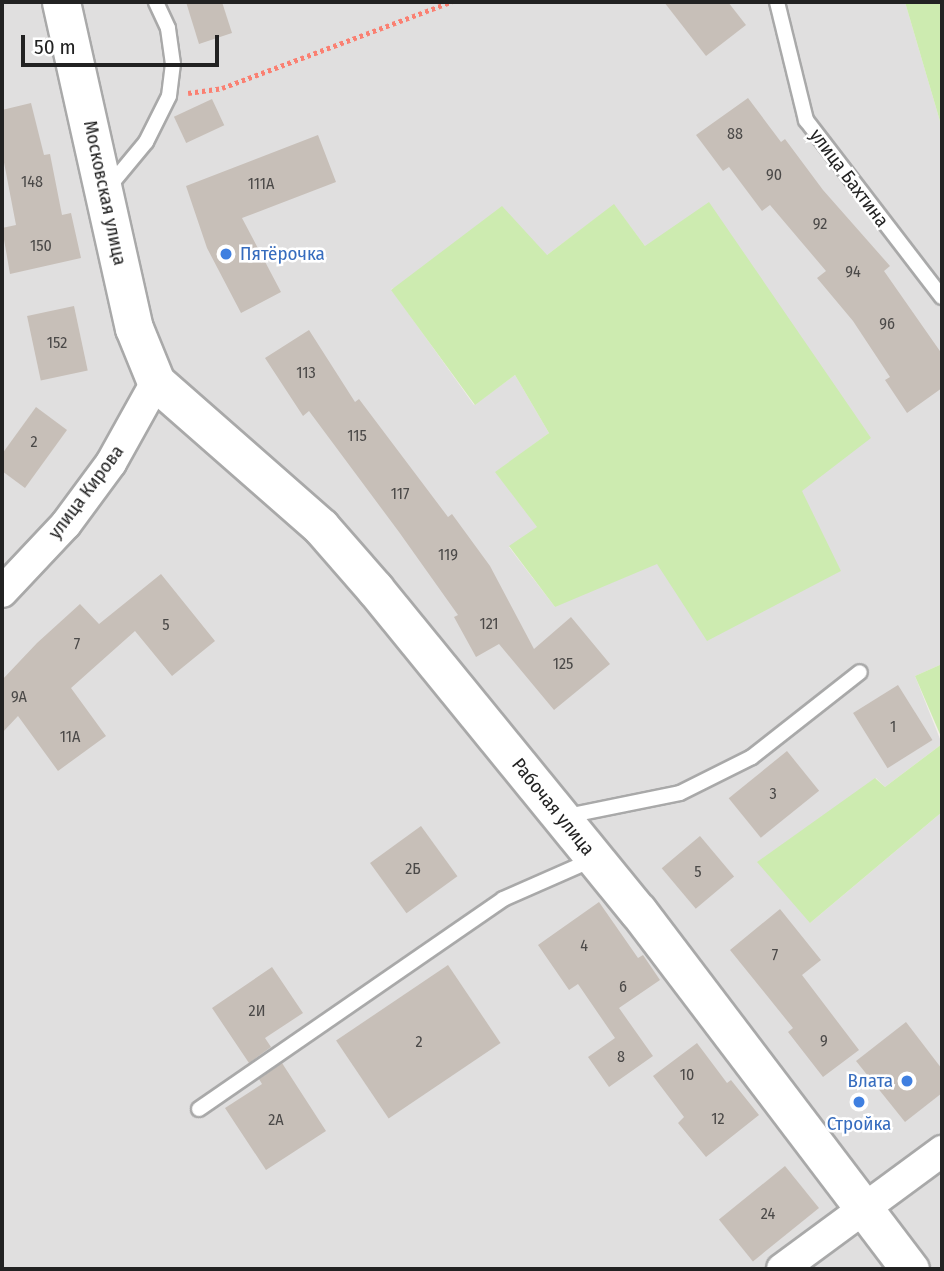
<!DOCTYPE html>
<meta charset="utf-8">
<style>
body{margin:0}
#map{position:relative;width:944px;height:1271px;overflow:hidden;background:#f2efe9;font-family:"Fira Sans Condensed",sans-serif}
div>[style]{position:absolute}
.residential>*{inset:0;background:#e0dfdf}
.grass>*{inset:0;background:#cdebb0}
.building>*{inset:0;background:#c7bfb8;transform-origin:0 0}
.path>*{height:4.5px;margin-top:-2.25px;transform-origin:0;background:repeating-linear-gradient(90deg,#fa8072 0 3.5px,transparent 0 7px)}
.roads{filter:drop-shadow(2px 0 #a9a9a9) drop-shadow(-2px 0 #a9a9a9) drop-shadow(0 2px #a9a9a9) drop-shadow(0 -2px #a9a9a9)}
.service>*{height:14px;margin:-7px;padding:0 7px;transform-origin:7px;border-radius:7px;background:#fff}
.minor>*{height:30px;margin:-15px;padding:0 15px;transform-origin:15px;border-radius:15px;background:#fff}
.tertiary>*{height:37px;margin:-18.5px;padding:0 18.5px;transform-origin:18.5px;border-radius:18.5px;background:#fff}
.dots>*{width:19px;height:19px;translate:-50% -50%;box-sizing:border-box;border:4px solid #fff;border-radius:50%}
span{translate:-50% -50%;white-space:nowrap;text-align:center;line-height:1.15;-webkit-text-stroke:5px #fff;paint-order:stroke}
.number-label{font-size:16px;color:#4b4948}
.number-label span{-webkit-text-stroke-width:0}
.street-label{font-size:19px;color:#222}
.shop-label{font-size:19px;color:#366cbe}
.left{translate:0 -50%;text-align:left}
.right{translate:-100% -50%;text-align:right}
.frame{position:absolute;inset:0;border:4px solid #222;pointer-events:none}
.scale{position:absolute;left:21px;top:35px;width:198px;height:32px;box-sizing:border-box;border:4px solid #222;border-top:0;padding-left:9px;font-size:21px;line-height:24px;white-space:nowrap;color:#222;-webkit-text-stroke:5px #fff;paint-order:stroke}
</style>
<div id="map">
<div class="residential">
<div style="clip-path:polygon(evenodd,2px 2px,905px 2px,942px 128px,942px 664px,915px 676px,942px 744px,885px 787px,876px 778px,810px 923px,942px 812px,942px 1269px,2px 1269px,2px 2px,614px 205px,645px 246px,555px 607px,509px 547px,538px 528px,496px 472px,549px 433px,515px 375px,474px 405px,391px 289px,547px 255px,614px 205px)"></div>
</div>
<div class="grass">
<div style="clip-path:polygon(905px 2px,942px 2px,942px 128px)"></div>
<div style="clip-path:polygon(709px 202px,871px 438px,802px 491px,841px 571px,707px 641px,657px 564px,555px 607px,509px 546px,537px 527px,495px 472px,549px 433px,515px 375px,475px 405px,391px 290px,502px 206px,547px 255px,614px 204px,645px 246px)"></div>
<div style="clip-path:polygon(942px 664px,942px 739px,915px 676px)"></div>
<div style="clip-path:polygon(942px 744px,942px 812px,810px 923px,757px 862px,875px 778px,885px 787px)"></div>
</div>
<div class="building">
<div style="clip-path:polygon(186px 2px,222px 2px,232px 33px,199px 44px)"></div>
<div style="clip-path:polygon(664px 2px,728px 2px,746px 25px,706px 56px)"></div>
<div style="clip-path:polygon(748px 98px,781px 142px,785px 139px,823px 190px,890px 266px,884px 271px,942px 354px,942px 388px,907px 413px,885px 380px,890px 377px,853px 321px,817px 278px,826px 271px,770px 205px,762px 211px,729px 167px,723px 171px,696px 135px)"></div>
<div style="left:212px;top:99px;width:29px;height:42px;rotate:65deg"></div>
<div style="clip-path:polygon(31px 103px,44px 155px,50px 154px,62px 215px,71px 213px,81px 258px,10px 274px,2px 228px,16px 225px,2px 152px,2px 110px)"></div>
<div style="clip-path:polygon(318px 135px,336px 182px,242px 218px,281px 292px,241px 313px,207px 248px,186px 186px)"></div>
<div style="left:74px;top:306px;width:66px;height:48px;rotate:78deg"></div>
<div style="clip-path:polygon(309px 330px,355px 402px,359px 399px,448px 517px,452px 514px,490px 566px,534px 649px,571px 617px,610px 664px,554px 710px,499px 644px,476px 657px,454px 617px,458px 615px,399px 532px,309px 411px,303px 416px,265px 358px)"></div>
<div style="clip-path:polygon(36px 407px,67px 430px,25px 488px,2px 471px,2px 454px)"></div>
<div style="clip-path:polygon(161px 574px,215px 641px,172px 676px,135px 631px,71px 688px,106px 736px,58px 771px,18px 716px,2px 733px,2px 680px,37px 643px,80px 604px,99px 624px)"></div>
<div style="left:898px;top:685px;width:65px;height:53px;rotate:58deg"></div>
<div style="left:787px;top:751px;width:51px;height:75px;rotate:51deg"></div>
<div style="left:421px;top:826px;width:62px;height:63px;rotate:54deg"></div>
<div style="left:700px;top:836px;width:53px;height:50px;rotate:50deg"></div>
<div style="clip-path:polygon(599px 902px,638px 958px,643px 955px,660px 980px,619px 1008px,653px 1056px,609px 1087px,588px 1057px,615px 1038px,578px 984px,569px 990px,538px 945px)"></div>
<div style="clip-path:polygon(780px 909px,821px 960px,802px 975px,859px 1050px,823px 1077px,788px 1032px,793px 1028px,730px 950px)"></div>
<div style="left:448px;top:965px;width:94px;height:135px;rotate:56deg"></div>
<div style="clip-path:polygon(272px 967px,303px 1013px,265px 1038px,271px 1047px,249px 1063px,212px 1008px)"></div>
<div style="clip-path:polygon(906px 1022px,942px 1069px,942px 1093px,905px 1122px,856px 1061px)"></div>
<div style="clip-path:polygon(697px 1043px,727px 1083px,731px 1080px,759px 1115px,706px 1157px,678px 1123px,684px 1117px,653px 1076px)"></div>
<div style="clip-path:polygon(282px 1063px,326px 1131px,266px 1170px,225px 1108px,262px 1084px,259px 1079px)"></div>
<div style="left:785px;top:1166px;width:54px;height:85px;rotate:51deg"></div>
</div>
<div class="path">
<div style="left:188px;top:93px;width:34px;rotate:-8deg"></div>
<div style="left:222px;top:88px;width:245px;rotate:-20.6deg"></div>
</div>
<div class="roads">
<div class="service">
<div style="left:777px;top:2px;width:122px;rotate:76.2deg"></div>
<div style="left:806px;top:120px;width:223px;rotate:52.5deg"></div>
<div style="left:107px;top:189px;width:61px;rotate:-50.3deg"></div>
<div style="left:146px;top:142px;width:51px;rotate:-63.4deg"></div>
<div style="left:169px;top:96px;width:32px;rotate:-83deg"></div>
<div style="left:173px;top:64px;width:36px;rotate:-98deg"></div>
<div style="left:168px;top:28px;width:29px;rotate:-115deg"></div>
<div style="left:562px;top:817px;width:120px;rotate:-11.5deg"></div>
<div style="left:680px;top:793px;width:80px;rotate:-26.6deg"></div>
<div style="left:752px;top:757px;width:137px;rotate:-38.2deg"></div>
<div style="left:199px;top:1109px;width:369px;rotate:-34.6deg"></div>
<div style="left:503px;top:899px;width:99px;rotate:-23.7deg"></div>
</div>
<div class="minor">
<div style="left:2px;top:592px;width:93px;rotate:-46.7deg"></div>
<div style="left:66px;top:524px;width:76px;rotate:-53.6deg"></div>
<div style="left:111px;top:463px;width:93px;rotate:-60.9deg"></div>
<div style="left:782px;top:1269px;width:199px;rotate:-36.4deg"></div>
</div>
<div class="tertiary">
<div style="left:61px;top:2px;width:334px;rotate:77.4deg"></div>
<div style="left:134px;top:328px;width:58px;rotate:67.8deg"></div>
<div style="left:156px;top:382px;width:220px;rotate:41.3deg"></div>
<div style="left:321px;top:527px;width:82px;rotate:48.9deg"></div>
<div style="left:375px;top:589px;width:416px;rotate:50.8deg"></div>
<div style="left:638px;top:911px;width:450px;rotate:52.8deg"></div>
</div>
</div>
<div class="dots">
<div style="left:226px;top:254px;background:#3f7fe0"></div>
<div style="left:907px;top:1081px;background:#3f7fe0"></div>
<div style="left:859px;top:1102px;background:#3f7fe0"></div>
</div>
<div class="number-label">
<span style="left:735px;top:134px">88</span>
<span style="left:774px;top:175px">90</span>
<span style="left:32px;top:182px">148</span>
<span style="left:261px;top:184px">111А</span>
<span style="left:820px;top:224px">92</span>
<span style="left:41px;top:246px">150</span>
<span style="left:853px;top:272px">94</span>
<span style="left:887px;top:324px">96</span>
<span style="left:57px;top:343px">152</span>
<span style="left:306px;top:373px">113</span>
<span style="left:357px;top:436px">115</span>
<span style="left:34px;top:442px">2</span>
<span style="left:400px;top:494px">117</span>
<span style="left:448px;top:555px">119</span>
<span style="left:489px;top:624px">121</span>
<span style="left:166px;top:625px">5</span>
<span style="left:77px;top:644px">7</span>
<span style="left:563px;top:664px">125</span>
<span style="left:19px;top:697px">9А</span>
<span style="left:893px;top:727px">1</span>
<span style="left:70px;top:737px">11А</span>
<span style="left:773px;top:794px">3</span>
<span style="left:413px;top:869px">2Б</span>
<span style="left:698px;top:872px">5</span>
<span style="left:584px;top:946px">4</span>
<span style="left:775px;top:955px">7</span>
<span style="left:623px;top:987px">6</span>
<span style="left:257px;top:1011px">2И</span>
<span style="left:824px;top:1041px">9</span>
<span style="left:419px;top:1042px">2</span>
<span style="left:621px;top:1057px">8</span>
<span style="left:687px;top:1075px">10</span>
<span style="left:718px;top:1119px">12</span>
<span style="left:276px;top:1120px">2А</span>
<span style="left:768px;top:1214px">24</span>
</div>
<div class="street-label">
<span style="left:849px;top:178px;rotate:53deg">улица Бахтина</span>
<span style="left:105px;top:193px;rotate:78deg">Московская улица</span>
<span style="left:86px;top:492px;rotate:-53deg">улица Кирова</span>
<span style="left:553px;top:807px;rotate:51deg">Рабочая улица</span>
</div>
<div class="shop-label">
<span class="left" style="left:240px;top:254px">Пятёрочка</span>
<span class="right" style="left:893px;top:1081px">Влата</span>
<span style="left:859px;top:1124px">Стройка</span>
</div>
<div class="frame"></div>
<div class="scale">50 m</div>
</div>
